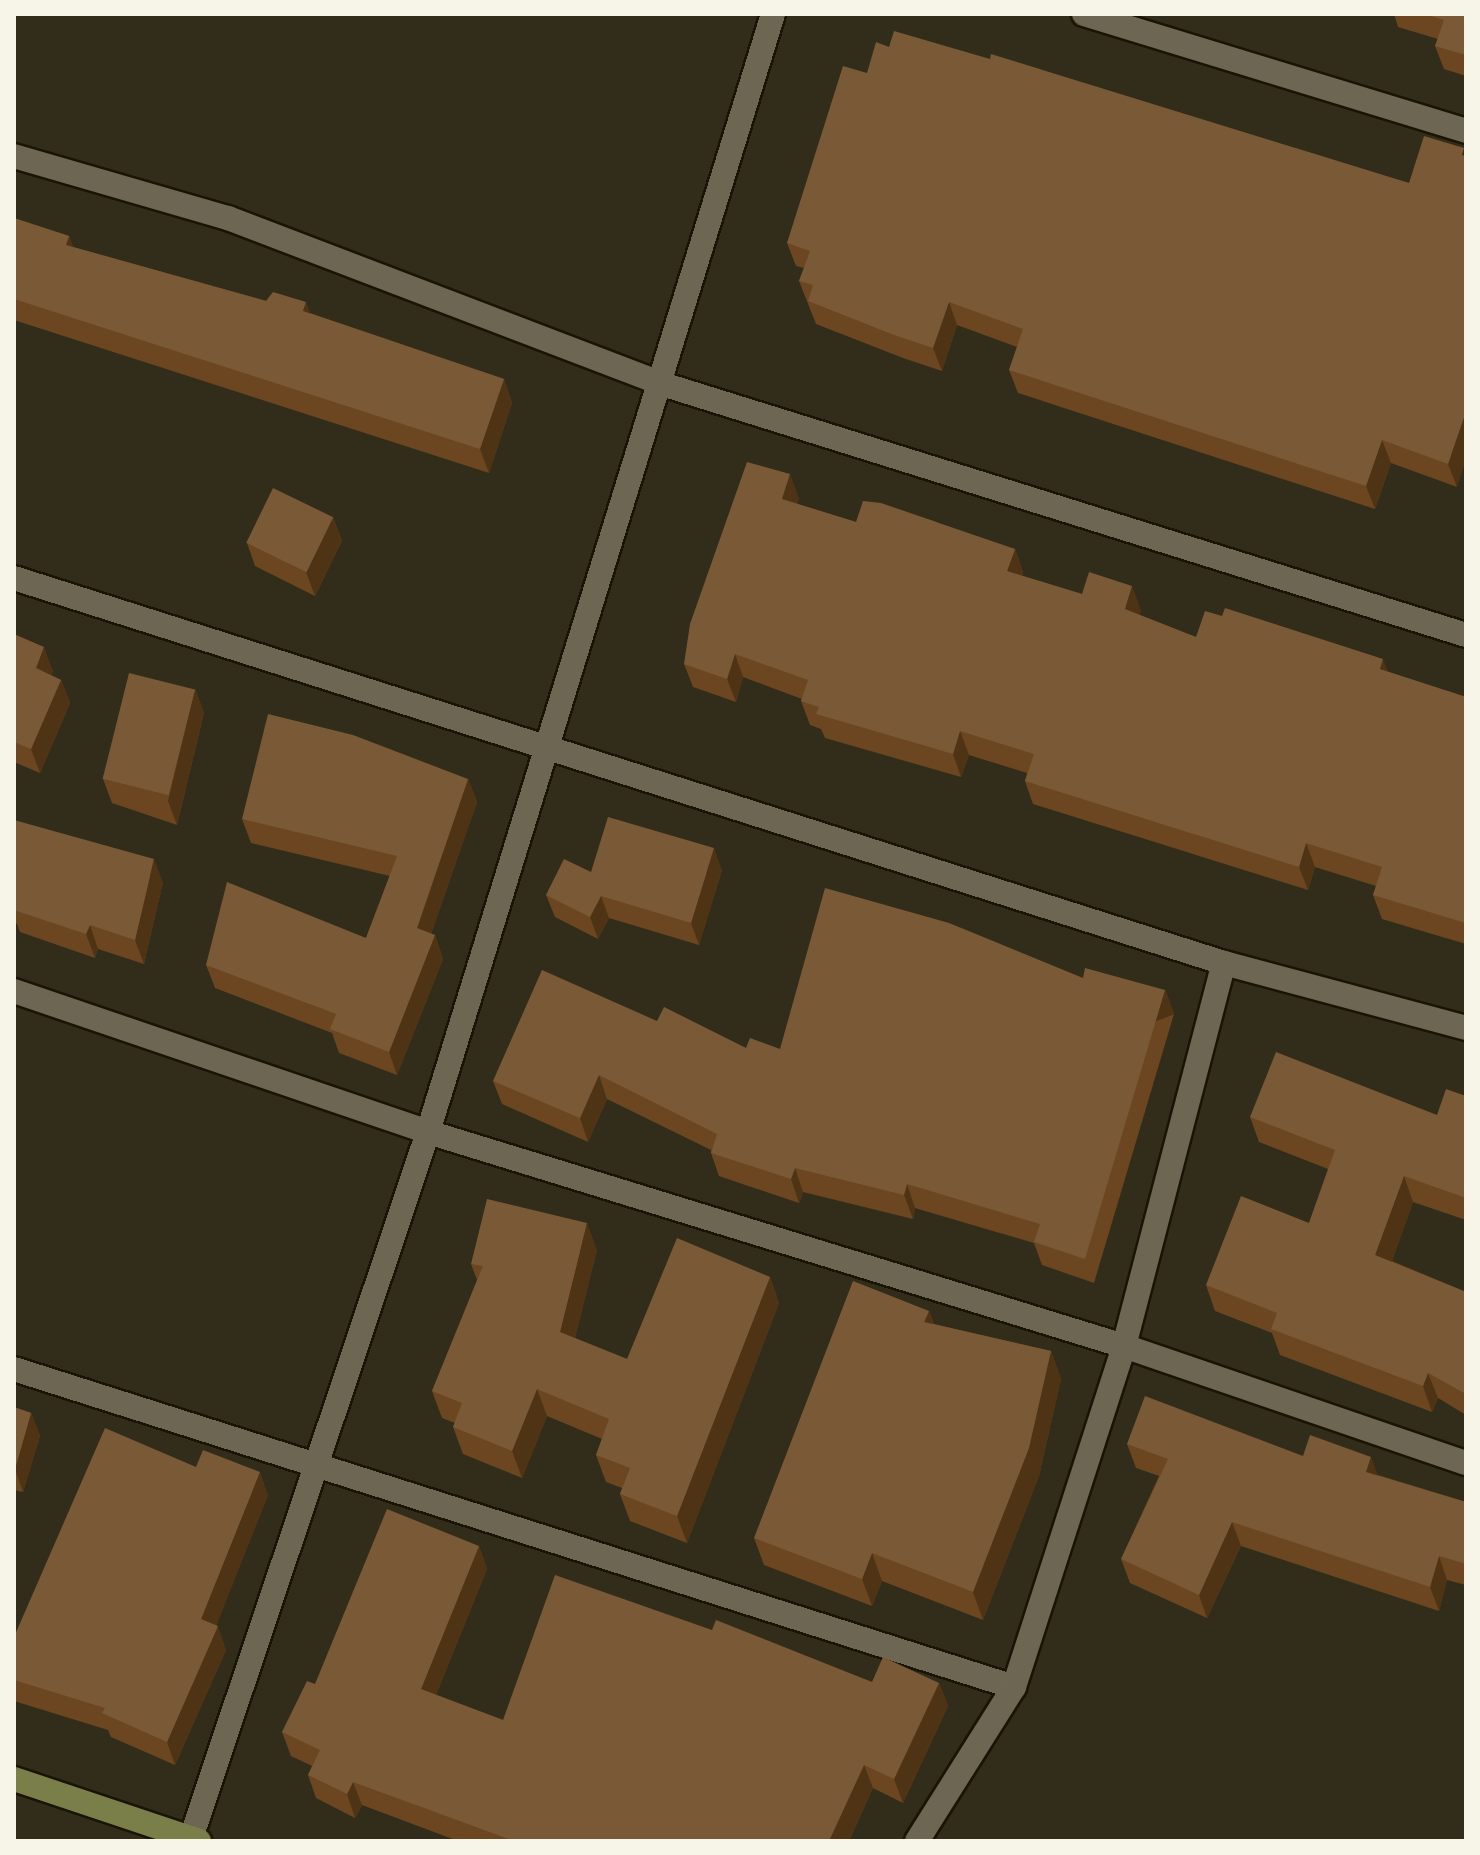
<!DOCTYPE html>
<style>
body{margin:0}
#map{position:relative;width:1480px;height:1855px;overflow:hidden;background:#322c1a;font-family:Raleway,sans-serif}
div>[style]{position:absolute}
.roads{filter:drop-shadow(2px 0 #1a1404) drop-shadow(-2px 0 #1a1404) drop-shadow(0 2px #1a1404) drop-shadow(0 -2px #1a1404)}
.street>*{height:24px;margin:-12px;padding:0 12px;transform-origin:12px;border-radius:12px;background:#6d6653}
.secondary>*{height:24px;margin:-12px;padding:0 12px;transform-origin:12px;border-radius:12px;background:#7a7e48}
.wall>*{inset:0;background:#6b4621}
.shaded-wall>*{inset:0;background:#4e3415;transform-origin:0 0}
.building>*{inset:0;background:#7a5936;transform-origin:0 0}
span{translate:-50% -50%;white-space:nowrap;text-align:center;line-height:1.15;-webkit-text-stroke:6px #282211;paint-order:stroke}
.frame{position:absolute;inset:0;border:16px solid #f7f4e8;pointer-events:none}
</style>
<div id="map">
<div class="roads">
<div class="street">
<div style="left:1084px;top:14px;width:400px;rotate:17deg"></div>
<div style="left:14px;top:156px;width:223px;rotate:16.2deg"></div>
<div style="left:228px;top:218px;width:462px;rotate:20.9deg"></div>
<div style="left:659px;top:383px;width:845px;rotate:17.34deg"></div>
<div style="left:14px;top:578px;width:1270px;rotate:17.65deg"></div>
<div style="left:1224px;top:963px;width:251px;rotate:15deg"></div>
<div style="left:14px;top:991px;width:437px;rotate:18.8deg"></div>
<div style="left:428px;top:1132px;width:728px;rotate:17.09deg"></div>
<div style="left:1124px;top:1346px;width:361px;rotate:18.9deg"></div>
<div style="left:14px;top:1369px;width:1049px;rotate:17.64deg"></div>
<div style="left:191px;top:1838px;width:745px;rotate:-71.44deg"></div>
<div style="left:428px;top:1132px;width:1170px;rotate:-72.85deg"></div>
<div style="left:917px;top:1841px;width:182px;rotate:-57.8deg"></div>
<div style="left:1014px;top:1687px;width:358px;rotate:-72.1deg"></div>
<div style="left:1124px;top:1346px;width:396px;rotate:-75.4deg"></div>
</div>
<div class="secondary">
<div style="left:14px;top:1779px;width:195px;rotate:18.5deg"></div>
</div>
</div>
<div class="wall">
<div style="clip-path:polygon(1394px 14px,1466px 14px,1466px 76px,1444px 69px,1435px 46px,1438px 39px,1398px 27px)"></div>
<div style="clip-path:polygon(889px 47px,1409px 183px,1457px 487px,1391px 463px,1375px 509px,1018px 393px,1009px 370px,1017px 347px,957px 325px,942px 371px,903px 358px,816px 324px,799px 281px,804px 268px,796px 266px,787px 243px,867px 73px)"></div>
<div style="clip-path:polygon(14px 218px,69px 236px,73px 247px,310px 313px,504px 379px,512px 403px,489px 473px,14px 320px)"></div>
<div style="clip-path:polygon(799px 498px,797px 504px,856px 522px,1015px 549px,1023px 572px,1022px 576px,1082px 594px,1141px 610px,1139px 615px,1196px 637px,1388px 672px,1466px 697px,1466px 944px,1382px 919px,1373px 895px,1376px 886px,1315px 867px,1308px 890px,1033px 804px,1025px 781px,1027px 773px,969px 755px,961px 777px,825px 738px,821px 729px,810px 725px,801px 701px,802px 699px,743px 677px,736px 702px,693px 687px,684px 664px)"></div>
<div style="clip-path:polygon(333px 517px,342px 541px,315px 596px,255px 566px,247px 543px)"></div>
<div style="clip-path:polygon(14px 634px,53px 671px,51px 675px,61px 680px,70px 703px,40px 773px,14px 762px)"></div>
<div style="clip-path:polygon(195px 689px,204px 713px,177px 825px,112px 803px,103px 779px)"></div>
<div style="clip-path:polygon(468px 779px,477px 802px,431px 934px,435px 935px,443px 959px,397px 1075px,339px 1053px,332px 1033px,215px 988px,206px 965px,366px 938px,390px 876px,251px 843px,242px 819px)"></div>
<div style="clip-path:polygon(14px 820px,163px 882px,144px 964px,98px 949px,95px 958px,20px 932px,17px 924px,14px 923px)"></div>
<div style="clip-path:polygon(722px 870px,699px 945px,609px 918px,598px 939px,555px 917px,546px 895px)"></div>
<div style="clip-path:polygon(1083px 978px,1165px 990px,1174px 1014px,1094px 1283px,1042px 1265px,1034px 1243px,915px 1208px,913px 1219px,803px 1192px,799px 1203px,719px 1176px,711px 1153px,711px 1150px,607px 1099px,588px 1142px,502px 1104px,493px 1081px,657px 1021px,746px 1048px,780px 1049px)"></div>
<div style="clip-path:polygon(1466px 1096px,1466px 1220px,1413px 1202px,1392px 1261px,1466px 1292px,1466px 1415px,1438px 1398px,1432px 1412px,1280px 1355px,1272px 1333px,1215px 1311px,1206px 1285px,1309px 1223px,1328px 1169px,1259px 1142px,1250px 1117px,1437px 1115px)"></div>
<div style="clip-path:polygon(597px 1250px,575px 1338px,627px 1359px,770px 1277px,779px 1303px,687px 1543px,630px 1521px,620px 1494px,622px 1488px,606px 1482px,596px 1455px,602px 1439px,547px 1416px,522px 1478px,463px 1454px,453px 1427px,455px 1423px,442px 1418px,432px 1391px,477px 1280px,471px 1264px)"></div>
<div style="clip-path:polygon(929px 1311px,934px 1324px,1051px 1351px,1061px 1379px,1039px 1476px,983px 1620px,882px 1581px,872px 1606px,764px 1565px,754px 1538px)"></div>
<div style="clip-path:polygon(14px 1407px,31px 1413px,40px 1436px,23px 1492px,14px 1490px)"></div>
<div style="clip-path:polygon(1127px 1444px,1303px 1456px,1378px 1475px,1466px 1502px,1466px 1585px,1447px 1580px,1439px 1611px,1241px 1546px,1207px 1618px,1130px 1583px,1121px 1559px,1159px 1476px,1136px 1468px)"></div>
<div style="clip-path:polygon(196px 1467px,268px 1495px,216px 1625px,226px 1650px,175px 1765px,111px 1737px,108px 1730px,14px 1701px,14px 1637px)"></div>
<div style="clip-path:polygon(479px 1546px,487px 1569px,436px 1695px,503px 1720px,712px 1630px,872px 1682px,939px 1683px,948px 1706px,903px 1803px,873px 1788px,849px 1841px,458px 1841px,362px 1805px,355px 1818px,316px 1798px,308px 1775px,312px 1766px,291px 1756px,282px 1732px,315px 1684px)"></div>
</div>
<div class="shaded-wall">
<div style="clip-path:polygon(69px 236px,78px 260px,66px 245px)"></div>
<div style="clip-path:polygon(306px 302px,315px 326px,303px 311px)"></div>
<div style="clip-path:polygon(949px 302px,957px 325px,942px 371px,933px 348px)"></div>
<div style="clip-path:polygon(504px 379px,512px 403px,489px 473px,480px 449px)"></div>
<div style="clip-path:polygon(1466px 412px,1466px 460px,1457px 487px,1448px 464px)"></div>
<div style="clip-path:polygon(1382px 440px,1391px 463px,1375px 509px,1366px 486px)"></div>
<div style="clip-path:polygon(790px 474px,799px 498px,791px 523px,782px 499px)"></div>
<div style="clip-path:polygon(333px 517px,342px 541px,315px 596px,306px 572px)"></div>
<div style="clip-path:polygon(1015px 549px,1023px 572px,1016px 595px,1007px 571px)"></div>
<div style="clip-path:polygon(1132px 586px,1141px 610px,1133px 633px,1125px 609px)"></div>
<div style="clip-path:polygon(44px 647px,53px 671px,44px 692px,36px 668px)"></div>
<div style="clip-path:polygon(735px 654px,743px 677px,736px 702px,727px 679px)"></div>
<div style="clip-path:polygon(1383px 659px,1392px 682px,1380px 669px)"></div>
<div style="clip-path:polygon(61px 680px,70px 703px,40px 773px,31px 749px)"></div>
<div style="clip-path:polygon(195px 689px,204px 713px,177px 825px,168px 801px)"></div>
<div style="clip-path:polygon(960px 731px,969px 755px,961px 777px,953px 754px)"></div>
<div style="clip-path:polygon(468px 779px,477px 802px,425px 952px,417px 928px)"></div>
<div style="clip-path:polygon(1306px 843px,1315px 867px,1308px 890px,1299px 867px)"></div>
<div style="clip-path:polygon(714px 848px,722px 870px,699px 945px,691px 923px)"></div>
<div style="clip-path:polygon(154px 859px,163px 882px,144px 964px,135px 940px)"></div>
<div style="clip-path:polygon(601px 896px,609px 918px,598px 939px,590px 917px)"></div>
<div style="clip-path:polygon(90px 925px,98px 949px,95px 958px,86px 934px)"></div>
<div style="clip-path:polygon(435px 935px,443px 959px,397px 1075px,389px 1052px)"></div>
<div style="left:1165px;top:990px;width:26px;height:281px;rotate:69deg"></div>
<div style="clip-path:polygon(599px 1075px,607px 1099px,588px 1142px,580px 1118px)"></div>
<div style="clip-path:polygon(795px 1168px,803px 1192px,799px 1203px,791px 1179px)"></div>
<div style="clip-path:polygon(1404px 1176px,1413px 1202px,1385px 1281px,1375px 1255px)"></div>
<div style="clip-path:polygon(907px 1184px,915px 1208px,913px 1219px,904px 1195px)"></div>
<div style="clip-path:polygon(587px 1223px,597px 1250px,570px 1359px,560px 1332px)"></div>
<div style="clip-path:polygon(770px 1277px,779px 1303px,687px 1543px,677px 1516px)"></div>
<div style="clip-path:polygon(929px 1311px,939px 1339px,924px 1322px)"></div>
<div style="clip-path:polygon(1051px 1351px,1061px 1379px,1039px 1476px,983px 1620px,973px 1592px)"></div>
<div style="clip-path:polygon(1428px 1373px,1438px 1398px,1432px 1412px,1423px 1386px)"></div>
<div style="clip-path:polygon(537px 1389px,547px 1416px,522px 1478px,512px 1451px)"></div>
<div style="clip-path:polygon(31px 1413px,40px 1436px,23px 1492px,15px 1469px)"></div>
<div style="clip-path:polygon(1371px 1457px,1380px 1481px,1366px 1472px)"></div>
<div style="clip-path:polygon(260px 1472px,268px 1495px,210px 1642px,201px 1619px)"></div>
<div style="clip-path:polygon(1232px 1522px,1241px 1546px,1207px 1618px,1199px 1595px)"></div>
<div style="clip-path:polygon(479px 1546px,487px 1569px,429px 1713px,421px 1689px)"></div>
<div style="clip-path:polygon(872px 1553px,882px 1581px,872px 1606px,862px 1579px)"></div>
<div style="clip-path:polygon(1439px 1556px,1447px 1580px,1439px 1611px,1430px 1587px)"></div>
<div style="clip-path:polygon(218px 1626px,226px 1650px,175px 1765px,167px 1742px)"></div>
<div style="clip-path:polygon(939px 1683px,948px 1706px,903px 1803px,894px 1779px)"></div>
<div style="clip-path:polygon(864px 1765px,873px 1788px,849px 1841px,829px 1841px)"></div>
<div style="clip-path:polygon(353px 1782px,362px 1805px,355px 1818px,347px 1794px)"></div>
</div>
<div class="building">
<div style="clip-path:polygon(1425px 14px,1466px 14px,1466px 55px,1435px 46px,1444px 20px)"></div>
<div style="clip-path:polygon(894px 31px,990px 59px,991px 54px,1409px 183px,1424px 136px,1464px 148px,1462px 155px,1466px 156px,1466px 412px,1448px 464px,1382px 440px,1366px 486px,1009px 370px,1023px 329px,949px 302px,933px 348px,894px 335px,808px 301px,813px 285px,799px 281px,810px 251px,787px 243px,843px 66px,867px 73px,876px 42px,889px 47px)"></div>
<div style="clip-path:polygon(14px 218px,69px 236px,66px 245px,266px 301px,273px 292px,306px 302px,303px 311px,504px 379px,480px 449px,14px 299px)"></div>
<div style="clip-path:polygon(747px 462px,790px 474px,782px 499px,856px 522px,863px 501px,881px 503px,1015px 549px,1007px 571px,1082px 594px,1089px 572px,1132px 586px,1125px 609px,1196px 637px,1205px 611px,1222px 616px,1225px 608px,1383px 659px,1380px 669px,1466px 697px,1466px 923px,1373px 895px,1382px 867px,1306px 843px,1299px 867px,1025px 781px,1034px 754px,960px 731px,953px 754px,816px 714px,819px 707px,801px 701px,808px 680px,735px 654px,727px 679px,684px 664px,690px 624px)"></div>
<div style="left:273px;top:488px;width:67px;height:61px;rotate:26deg"></div>
<div style="clip-path:polygon(14px 634px,44px 647px,36px 668px,61px 680px,31px 749px,14px 742px)"></div>
<div style="left:129px;top:673px;width:68px;height:109px;rotate:14deg"></div>
<div style="clip-path:polygon(268px 714px,353px 735px,468px 779px,417px 928px,435px 935px,389px 1052px,330px 1029px,336px 1014px,206px 965px,227px 882px,366px 938px,397px 856px,242px 819px)"></div>
<div style="clip-path:polygon(608px 817px,714px 848px,691px 923px,601px 896px,590px 917px,546px 895px,564px 859px,591px 872px)"></div>
<div style="clip-path:polygon(14px 820px,154px 859px,135px 940px,90px 925px,86px 934px,14px 910px)"></div>
<div style="clip-path:polygon(825px 888px,949px 923px,1083px 978px,1085px 968px,1165px 990px,1085px 1259px,1034px 1242px,1040px 1224px,907px 1184px,904px 1195px,795px 1168px,791px 1179px,711px 1153px,717px 1134px,599px 1075px,580px 1118px,493px 1081px,542px 970px,657px 1021px,664px 1007px,746px 1048px,750px 1038px,780px 1049px)"></div>
<div style="clip-path:polygon(1276px 1052px,1437px 1115px,1446px 1089px,1466px 1096px,1466px 1198px,1404px 1176px,1375px 1255px,1466px 1292px,1466px 1394px,1428px 1373px,1423px 1386px,1271px 1329px,1277px 1313px,1206px 1285px,1241px 1196px,1309px 1223px,1335px 1150px,1250px 1117px)"></div>
<div style="clip-path:polygon(487px 1199px,587px 1223px,560px 1332px,627px 1359px,677px 1238px,770px 1277px,677px 1516px,620px 1494px,630px 1468px,596px 1455px,609px 1419px,537px 1389px,512px 1451px,453px 1427px,462px 1403px,432px 1391px,483px 1266px,471px 1264px)"></div>
<div style="clip-path:polygon(853px 1281px,929px 1311px,924px 1322px,1051px 1351px,1029px 1448px,973px 1592px,872px 1553px,862px 1579px,754px 1538px)"></div>
<div style="clip-path:polygon(1145px 1396px,1303px 1456px,1310px 1435px,1371px 1457px,1366px 1472px,1466px 1502px,1466px 1564px,1439px 1556px,1430px 1587px,1232px 1522px,1199px 1595px,1121px 1559px,1168px 1459px,1127px 1444px)"></div>
<div style="clip-path:polygon(14px 1407px,31px 1413px,15px 1469px,14px 1469px)"></div>
<div style="clip-path:polygon(105px 1428px,196px 1467px,203px 1450px,260px 1472px,201px 1619px,218px 1626px,167px 1742px,102px 1713px,105px 1708px,14px 1680px,14px 1637px)"></div>
<div style="clip-path:polygon(387px 1509px,479px 1546px,421px 1689px,503px 1720px,555px 1575px,712px 1630px,716px 1620px,872px 1682px,883px 1657px,939px 1683px,894px 1779px,864px 1765px,829px 1841px,514px 1841px,353px 1782px,347px 1794px,308px 1775px,320px 1750px,282px 1732px,307px 1681px,315px 1684px)"></div>
</div>
<div class="frame"></div>
</div>
